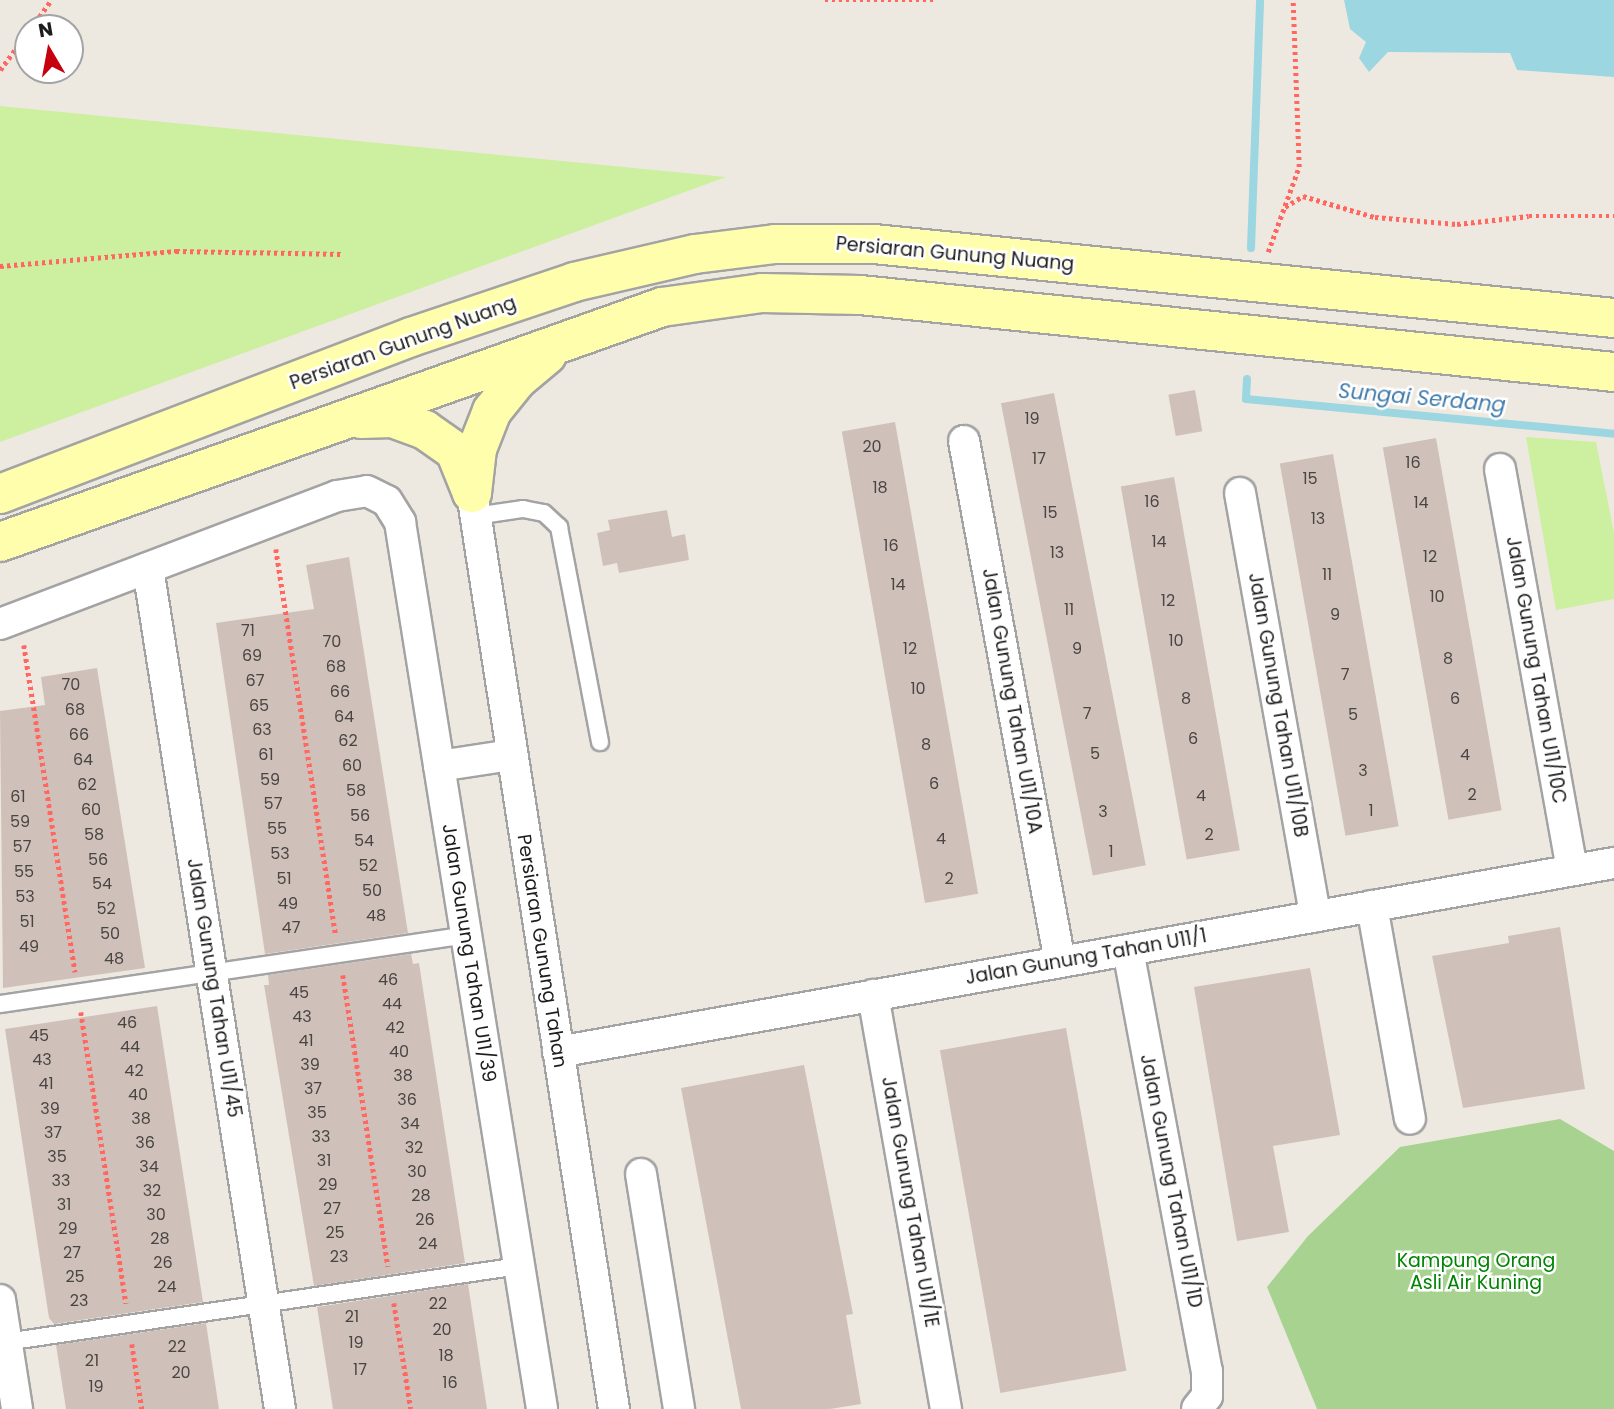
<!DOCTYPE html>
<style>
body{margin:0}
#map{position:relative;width:1614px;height:1409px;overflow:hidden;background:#eee9e0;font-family:Poppins,sans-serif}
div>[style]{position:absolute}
.grass>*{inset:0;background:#ccefa0}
.forest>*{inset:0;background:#a8d290}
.water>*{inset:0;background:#9bd6e1}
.stream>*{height:8px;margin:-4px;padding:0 4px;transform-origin:4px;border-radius:4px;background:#9bd6e1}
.building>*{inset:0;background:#cfc1b9;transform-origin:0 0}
.path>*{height:4.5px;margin-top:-2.25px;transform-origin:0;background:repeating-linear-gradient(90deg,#ff6760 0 3.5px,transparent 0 7px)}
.roads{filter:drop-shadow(2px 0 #a3a3a3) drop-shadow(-2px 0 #a3a3a3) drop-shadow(0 2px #a3a3a3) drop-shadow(0 -2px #a3a3a3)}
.lane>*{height:16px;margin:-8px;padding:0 8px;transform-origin:8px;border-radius:8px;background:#fff}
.street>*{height:30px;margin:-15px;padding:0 15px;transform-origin:15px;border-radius:15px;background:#fff}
.secondary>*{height:38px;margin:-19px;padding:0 19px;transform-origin:19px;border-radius:19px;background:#fffead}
span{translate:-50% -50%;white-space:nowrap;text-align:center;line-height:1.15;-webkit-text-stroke:5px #fff;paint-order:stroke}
.number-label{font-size:16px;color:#494543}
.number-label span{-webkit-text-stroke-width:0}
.street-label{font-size:19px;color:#1c1c1c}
.park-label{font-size:19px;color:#018303}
.water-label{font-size:21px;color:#3e7bac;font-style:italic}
.north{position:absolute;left:14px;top:14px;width:70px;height:70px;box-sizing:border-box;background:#fff;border:2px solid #a4a4a4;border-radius:50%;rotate:350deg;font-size:19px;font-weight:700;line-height:28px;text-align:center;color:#1c1c1c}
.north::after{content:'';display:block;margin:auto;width:24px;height:32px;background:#c7000d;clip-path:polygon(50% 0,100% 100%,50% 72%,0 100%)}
</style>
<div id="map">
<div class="grass">
<div style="clip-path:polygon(0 106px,726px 177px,0 442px)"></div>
<div style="clip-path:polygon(1526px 437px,1596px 442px,1614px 533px,1614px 599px,1556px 610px)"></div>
</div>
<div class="forest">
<div style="clip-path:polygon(1560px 1119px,1614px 1151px,1614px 1409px,1317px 1409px,1267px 1287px,1308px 1236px,1400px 1147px)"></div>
</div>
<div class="water">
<div style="clip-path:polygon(1344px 0,1614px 0,1614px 77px,1517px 70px,1510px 53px,1388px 52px,1369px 72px,1359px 58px,1366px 42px,1350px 29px)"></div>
</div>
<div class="stream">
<div style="left:1251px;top:248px;width:248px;rotate:-87.9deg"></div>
<div style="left:1247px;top:379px;width:20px;rotate:93deg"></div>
<div style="left:1246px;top:399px;width:370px;rotate:5.4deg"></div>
</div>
<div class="building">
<div style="left:1195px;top:390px;width:42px;height:27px;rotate:80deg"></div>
<div style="left:1054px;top:393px;width:481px;height:54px;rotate:79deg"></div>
<div style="left:895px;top:422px;width:479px;height:54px;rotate:80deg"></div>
<div style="left:1436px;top:438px;width:378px;height:54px;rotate:80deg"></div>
<div style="left:1333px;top:454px;width:378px;height:54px;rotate:80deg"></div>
<div style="left:1174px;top:477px;width:379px;height:54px;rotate:80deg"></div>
<div style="clip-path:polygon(667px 510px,672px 537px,685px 534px,689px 560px,619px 573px,617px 563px,603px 566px,597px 533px,610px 530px,608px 520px)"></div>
<div style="clip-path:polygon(349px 557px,408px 933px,265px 954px,216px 623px,314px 609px,306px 565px)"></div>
<div style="clip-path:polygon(97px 668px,145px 968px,3px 988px,0 711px,45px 705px,41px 677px)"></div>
<div style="clip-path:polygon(1560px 927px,1585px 1089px,1463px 1108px,1432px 956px,1509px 943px,1508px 936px)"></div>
<div style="clip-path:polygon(411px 954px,413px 964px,419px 963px,465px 1263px,314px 1286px,264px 985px,269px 985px,268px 975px)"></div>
<div style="clip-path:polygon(1310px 968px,1340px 1135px,1273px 1146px,1289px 1232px,1237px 1241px,1194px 987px)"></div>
<div style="clip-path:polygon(157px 1006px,203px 1302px,54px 1324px,49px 1318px,5px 1029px)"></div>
<div style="left:1066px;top:1028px;width:348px;height:128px;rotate:80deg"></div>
<div style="clip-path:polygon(804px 1065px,853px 1314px,846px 1315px,861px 1404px,830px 1409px,741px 1409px,681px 1088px)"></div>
<div style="clip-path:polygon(468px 1284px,487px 1409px,333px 1409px,317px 1307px)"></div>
<div style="clip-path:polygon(206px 1323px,219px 1409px,66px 1409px,56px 1345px)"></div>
</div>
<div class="path">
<div style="left:825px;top:0;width:112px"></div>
<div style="left:31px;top:28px;width:34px;rotate:-54deg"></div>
<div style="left:0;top:70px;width:47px;rotate:-53.6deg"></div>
<div style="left:1285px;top:207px;width:21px;rotate:-31deg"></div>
<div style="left:1303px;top:196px;width:75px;rotate:16.3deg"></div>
<div style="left:1375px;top:217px;width:82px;rotate:4.9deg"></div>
<div style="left:1457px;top:224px;width:72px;rotate:-6.3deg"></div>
<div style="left:1529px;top:216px;width:85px"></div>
<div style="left:1268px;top:252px;width:90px;rotate:-70deg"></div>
<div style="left:1299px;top:167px;width:167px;rotate:-92.1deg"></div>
<div style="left:0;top:266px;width:177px;rotate:-4.9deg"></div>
<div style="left:176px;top:251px;width:165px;rotate:1deg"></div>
<div style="left:276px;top:549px;width:391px;rotate:81.2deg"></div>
<div style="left:24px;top:645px;width:331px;rotate:81.1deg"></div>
<div style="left:343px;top:975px;width:295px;rotate:81.2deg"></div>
<div style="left:81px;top:1012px;width:295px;rotate:81.2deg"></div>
<div style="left:394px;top:1303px;width:107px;rotate:80.9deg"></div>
<div style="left:132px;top:1344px;width:66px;rotate:81.3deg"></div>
</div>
<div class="roads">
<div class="lane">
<div style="left:475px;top:516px;width:49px;rotate:-8.3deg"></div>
<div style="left:523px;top:509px;width:21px;rotate:11deg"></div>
<div style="left:544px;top:513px;width:21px;rotate:43deg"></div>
<div style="left:559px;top:527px;width:219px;rotate:79.2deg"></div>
<div style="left:0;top:1004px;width:472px;rotate:-8.4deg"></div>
<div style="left:6px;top:1342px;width:519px;rotate:-8.43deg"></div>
</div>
<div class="street">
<div style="left:964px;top:441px;width:530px;rotate:79.56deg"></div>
<div style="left:1500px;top:469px;width:407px;rotate:79.8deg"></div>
<div style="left:472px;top:493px;width:927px;rotate:81.19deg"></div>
<div style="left:1240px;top:493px;width:430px;rotate:79.9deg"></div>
<div style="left:148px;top:568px;width:851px;rotate:81.08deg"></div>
<div style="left:0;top:624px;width:360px;rotate:-20.8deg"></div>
<div style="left:337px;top:496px;width:30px;rotate:-9deg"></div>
<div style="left:367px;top:491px;width:22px;rotate:27deg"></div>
<div style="left:387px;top:501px;width:25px;rotate:58deg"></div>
<div style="left:400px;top:522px;width:898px;rotate:80.9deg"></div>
<div style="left:439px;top:766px;width:73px;rotate:-8.7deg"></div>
<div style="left:1372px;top:906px;width:216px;rotate:79.9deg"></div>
<div style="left:1128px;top:950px;width:428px;rotate:79.4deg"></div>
<div style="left:1207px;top:1371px;width:25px;rotate:90deg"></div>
<div style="left:1207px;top:1396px;width:16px;rotate:128deg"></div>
<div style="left:873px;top:995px;width:420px;rotate:80deg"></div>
<div style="left:558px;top:1052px;width:1073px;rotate:-10.15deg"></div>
<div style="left:641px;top:1174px;width:238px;rotate:80.8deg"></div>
<div style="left:0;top:1300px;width:110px;rotate:81.1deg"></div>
</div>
<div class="secondary">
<div style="left:361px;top:419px;width:31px;rotate:-2deg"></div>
<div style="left:392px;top:418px;width:35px;rotate:20deg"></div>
<div style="left:425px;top:430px;width:37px;rotate:35deg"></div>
<div style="left:455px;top:451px;width:45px;rotate:68deg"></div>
<div style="left:472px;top:493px;width:44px;rotate:-83.5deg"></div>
<div style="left:477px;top:449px;width:41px;rotate:-68.5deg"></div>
<div style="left:492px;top:411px;width:40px;rotate:-51deg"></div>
<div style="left:517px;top:380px;width:39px;rotate:-40deg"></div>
<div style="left:0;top:494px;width:440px;rotate:-20.9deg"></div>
<div style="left:411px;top:337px;width:172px;rotate:-18.6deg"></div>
<div style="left:574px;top:282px;width:124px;rotate:-13deg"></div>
<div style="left:695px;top:254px;width:81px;rotate:-7.1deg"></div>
<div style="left:775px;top:244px;width:99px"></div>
<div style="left:874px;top:244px;width:744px;rotate:5.71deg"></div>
<div style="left:0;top:542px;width:702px;rotate:-19.54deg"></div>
<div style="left:662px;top:307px;width:101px;rotate:-8deg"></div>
<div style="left:762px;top:293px;width:98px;rotate:1.2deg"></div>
<div style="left:860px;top:295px;width:758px;rotate:5.83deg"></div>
</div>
</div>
<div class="number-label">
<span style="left:1032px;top:419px">19</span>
<span style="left:872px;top:447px">20</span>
<span style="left:1039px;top:459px">17</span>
<span style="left:1413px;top:463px">16</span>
<span style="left:1310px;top:479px">15</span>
<span style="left:880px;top:488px">18</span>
<span style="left:1152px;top:502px">16</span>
<span style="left:1421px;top:503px">14</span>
<span style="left:1050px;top:513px">15</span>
<span style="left:1318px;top:519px">13</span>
<span style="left:1159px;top:542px">14</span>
<span style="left:891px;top:546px">16</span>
<span style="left:1057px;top:553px">13</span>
<span style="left:1430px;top:557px">12</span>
<span style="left:1327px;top:575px">11</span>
<span style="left:898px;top:585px">14</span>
<span style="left:1437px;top:597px">10</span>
<span style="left:1168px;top:601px">12</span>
<span style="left:1069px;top:610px">11</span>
<span style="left:1335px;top:615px">9</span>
<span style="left:248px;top:631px">71</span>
<span style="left:1176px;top:641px">10</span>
<span style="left:332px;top:642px">70</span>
<span style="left:910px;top:649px">12</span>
<span style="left:1077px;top:649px">9</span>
<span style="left:252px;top:656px">69</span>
<span style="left:1448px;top:659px">8</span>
<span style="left:336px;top:667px">68</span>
<span style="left:1345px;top:675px">7</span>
<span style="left:255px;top:681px">67</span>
<span style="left:71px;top:685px">70</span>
<span style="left:918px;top:689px">10</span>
<span style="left:340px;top:692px">66</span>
<span style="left:1186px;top:699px">8</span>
<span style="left:1455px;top:699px">6</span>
<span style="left:259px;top:706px">65</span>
<span style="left:75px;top:710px">68</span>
<span style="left:1087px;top:714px">7</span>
<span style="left:1353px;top:715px">5</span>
<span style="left:344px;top:717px">64</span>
<span style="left:262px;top:730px">63</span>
<span style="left:79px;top:735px">66</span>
<span style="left:1193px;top:739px">6</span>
<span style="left:348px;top:741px">62</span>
<span style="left:926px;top:745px">8</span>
<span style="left:1095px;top:754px">5</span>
<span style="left:266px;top:755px">61</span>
<span style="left:1465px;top:755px">4</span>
<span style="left:83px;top:760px">64</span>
<span style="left:352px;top:766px">60</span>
<span style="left:1363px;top:771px">3</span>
<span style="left:270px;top:780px">59</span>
<span style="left:934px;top:784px">6</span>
<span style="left:87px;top:785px">62</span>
<span style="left:356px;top:791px">58</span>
<span style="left:1472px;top:795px">2</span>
<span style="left:1201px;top:796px">4</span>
<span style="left:18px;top:797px">61</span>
<span style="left:273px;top:804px">57</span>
<span style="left:91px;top:810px">60</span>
<span style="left:1371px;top:811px">1</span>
<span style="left:1103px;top:812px">3</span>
<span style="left:360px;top:816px">56</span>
<span style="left:20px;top:822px">59</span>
<span style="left:277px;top:829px">55</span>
<span style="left:94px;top:835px">58</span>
<span style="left:1209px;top:835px">2</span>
<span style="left:941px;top:839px">4</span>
<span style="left:364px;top:841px">54</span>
<span style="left:22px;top:847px">57</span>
<span style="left:1111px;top:852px">1</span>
<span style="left:280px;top:854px">53</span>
<span style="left:98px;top:860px">56</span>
<span style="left:368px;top:866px">52</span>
<span style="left:24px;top:872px">55</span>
<span style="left:284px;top:879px">51</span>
<span style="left:949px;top:879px">2</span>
<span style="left:102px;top:884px">54</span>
<span style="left:372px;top:891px">50</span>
<span style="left:25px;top:897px">53</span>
<span style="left:288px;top:904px">49</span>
<span style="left:106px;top:909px">52</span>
<span style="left:376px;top:916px">48</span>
<span style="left:27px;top:922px">51</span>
<span style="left:291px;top:928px">47</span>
<span style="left:110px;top:934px">50</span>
<span style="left:29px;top:947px">49</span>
<span style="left:114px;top:959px">48</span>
<span style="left:388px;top:980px">46</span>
<span style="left:299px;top:993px">45</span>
<span style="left:392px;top:1004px">44</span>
<span style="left:302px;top:1017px">43</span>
<span style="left:127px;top:1023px">46</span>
<span style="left:395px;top:1028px">42</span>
<span style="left:39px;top:1036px">45</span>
<span style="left:306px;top:1041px">41</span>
<span style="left:130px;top:1047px">44</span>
<span style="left:399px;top:1052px">40</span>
<span style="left:42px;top:1060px">43</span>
<span style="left:310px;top:1065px">39</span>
<span style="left:134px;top:1071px">42</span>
<span style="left:403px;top:1076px">38</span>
<span style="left:46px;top:1084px">41</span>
<span style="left:313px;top:1089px">37</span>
<span style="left:138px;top:1095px">40</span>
<span style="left:407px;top:1100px">36</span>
<span style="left:50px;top:1109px">39</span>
<span style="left:317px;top:1113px">35</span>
<span style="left:141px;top:1119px">38</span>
<span style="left:410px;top:1124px">34</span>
<span style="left:53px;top:1133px">37</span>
<span style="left:321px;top:1137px">33</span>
<span style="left:145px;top:1143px">36</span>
<span style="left:414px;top:1148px">32</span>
<span style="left:57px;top:1157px">35</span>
<span style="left:324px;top:1161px">31</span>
<span style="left:149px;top:1167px">34</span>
<span style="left:417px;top:1172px">30</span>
<span style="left:61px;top:1181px">33</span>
<span style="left:328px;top:1185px">29</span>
<span style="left:152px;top:1191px">32</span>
<span style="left:421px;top:1196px">28</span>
<span style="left:64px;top:1205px">31</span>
<span style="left:332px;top:1209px">27</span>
<span style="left:156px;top:1215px">30</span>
<span style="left:425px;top:1220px">26</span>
<span style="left:68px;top:1229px">29</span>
<span style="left:335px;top:1233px">25</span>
<span style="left:160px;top:1239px">28</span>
<span style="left:428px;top:1244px">24</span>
<span style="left:72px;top:1253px">27</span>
<span style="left:339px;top:1257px">23</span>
<span style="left:163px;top:1263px">26</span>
<span style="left:75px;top:1277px">25</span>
<span style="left:167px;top:1287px">24</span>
<span style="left:79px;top:1301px">23</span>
<span style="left:438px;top:1304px">22</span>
<span style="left:352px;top:1317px">21</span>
<span style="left:442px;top:1330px">20</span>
<span style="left:356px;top:1343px">19</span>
<span style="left:177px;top:1347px">22</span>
<span style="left:446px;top:1356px">18</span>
<span style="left:92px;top:1361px">21</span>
<span style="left:360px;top:1370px">17</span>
<span style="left:181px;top:1373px">20</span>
<span style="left:450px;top:1383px">16</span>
<span style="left:96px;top:1387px">19</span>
</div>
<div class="street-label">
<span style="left:955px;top:254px;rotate:5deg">Persiaran Gunung Nuang</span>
<span style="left:403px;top:343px;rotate:-20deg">Persiaran Gunung Nuang</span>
<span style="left:1536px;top:670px;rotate:80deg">Jalan Gunung Tahan U11/10C</span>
<span style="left:1012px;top:701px;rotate:80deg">Jalan Gunung Tahan U11/10A</span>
<span style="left:1278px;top:705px;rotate:80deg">Jalan Gunung Tahan U11/10B</span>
<span style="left:542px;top:951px;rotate:81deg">Persiaran Gunung Tahan</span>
<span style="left:469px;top:953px;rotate:81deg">Jalan Gunung Tahan U11/39</span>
<span style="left:1086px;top:957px;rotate:-10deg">Jalan Gunung Tahan U11/1</span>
<span style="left:214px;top:988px;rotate:81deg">Jalan Gunung Tahan U11/45</span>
<span style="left:1171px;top:1181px;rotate:79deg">Jalan Gunung Tahan U11/1D</span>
<span style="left:910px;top:1202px;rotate:80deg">Jalan Gunung Tahan U11/1E</span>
</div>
<div class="park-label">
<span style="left:1476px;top:1272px">Kampung Orang<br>Asli Air Kuning</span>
</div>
<div class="water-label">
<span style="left:1422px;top:398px;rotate:5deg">Sungai Serdang</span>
</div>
<div class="north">N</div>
</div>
